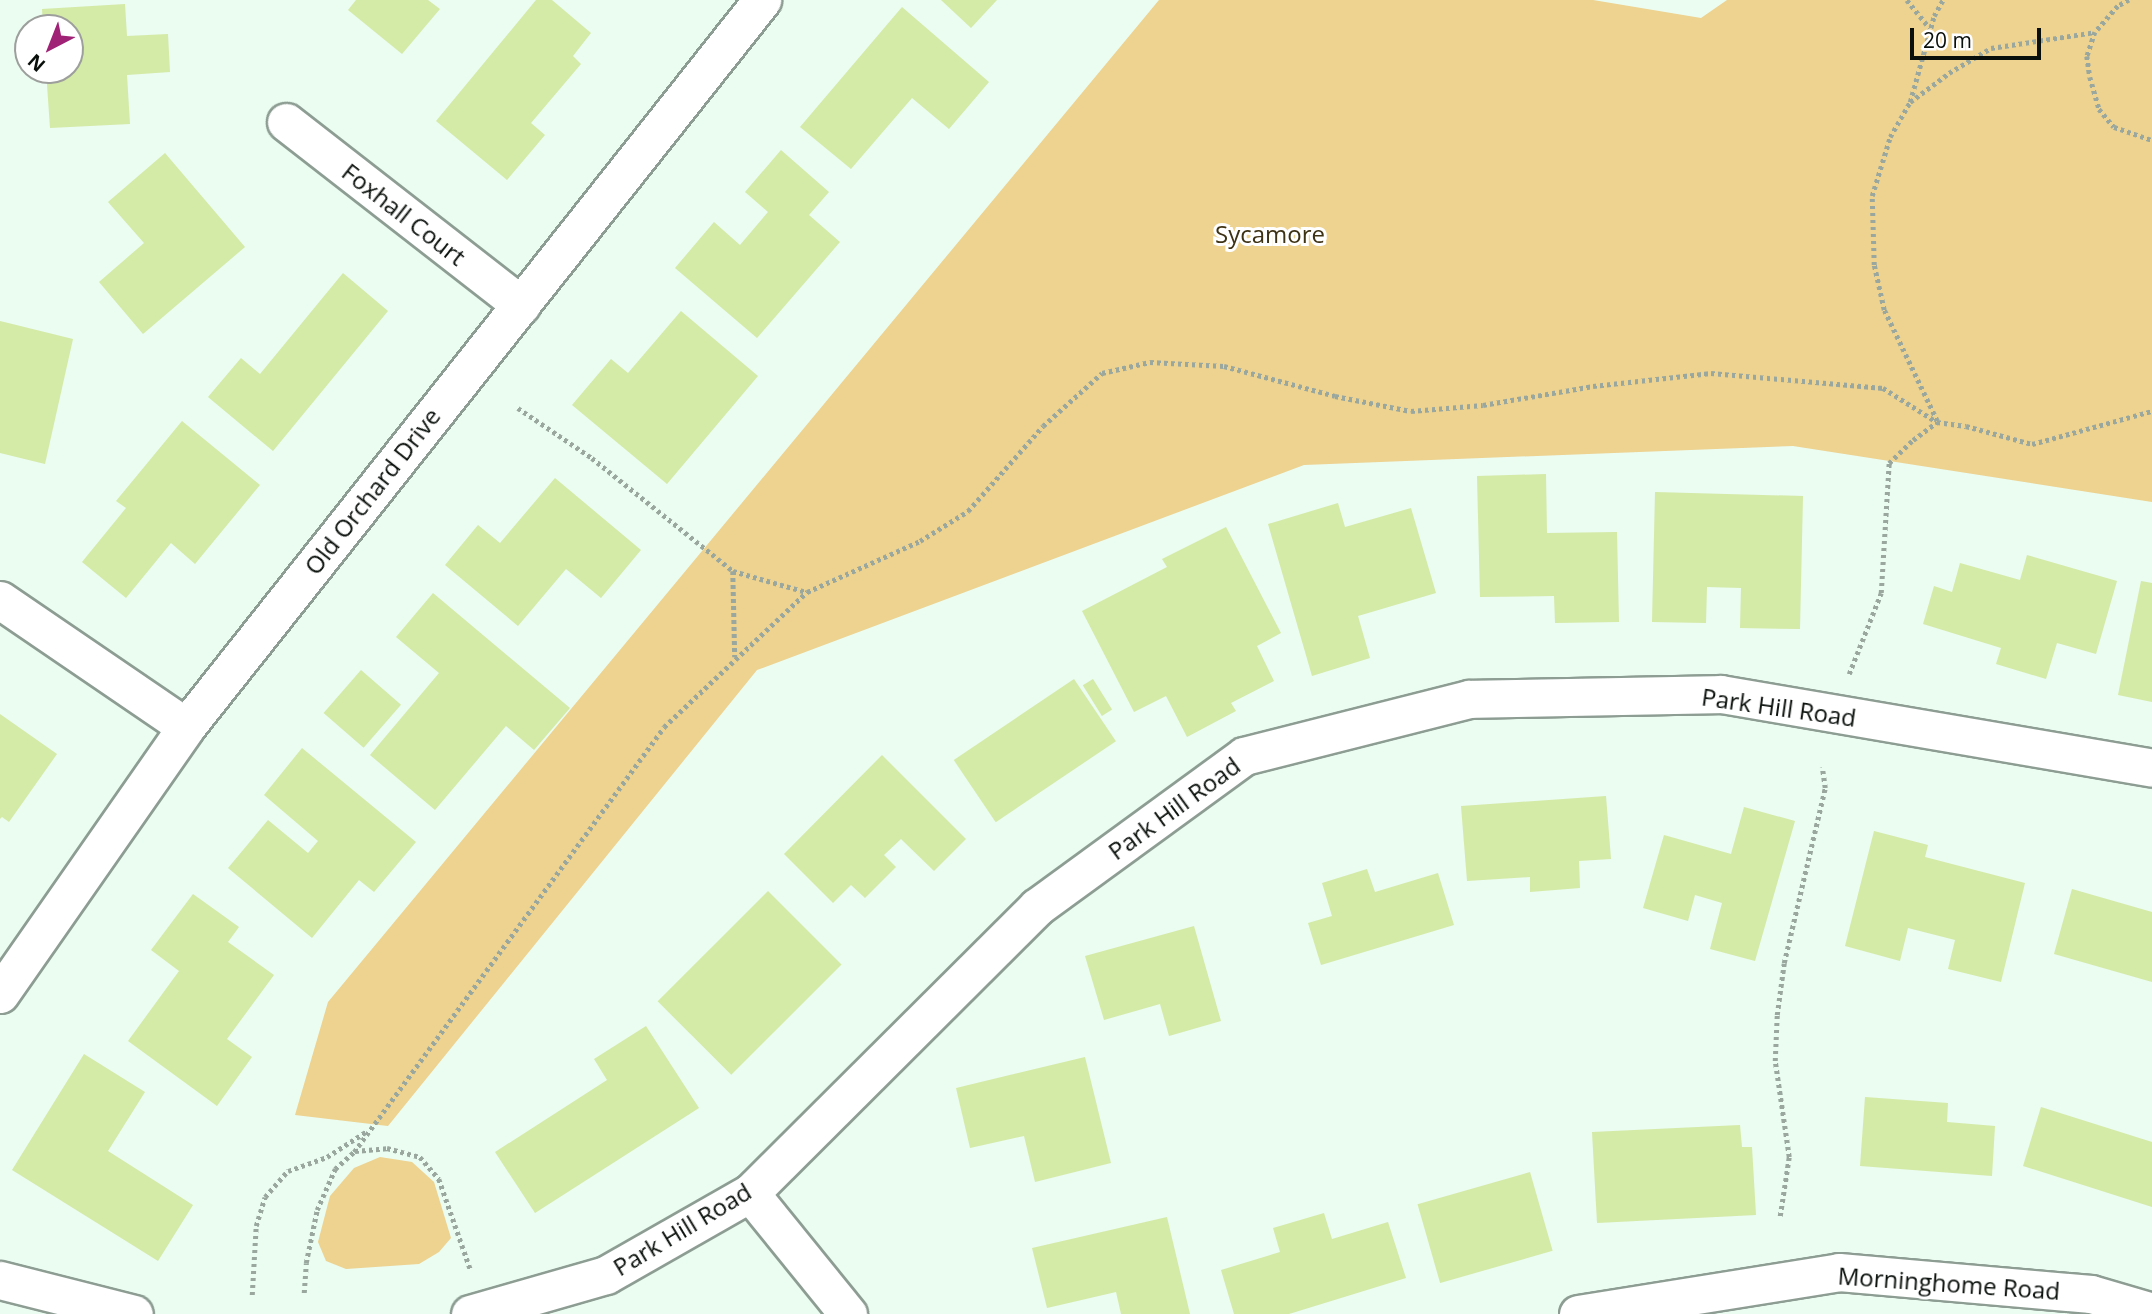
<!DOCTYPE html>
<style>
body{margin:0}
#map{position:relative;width:2152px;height:1314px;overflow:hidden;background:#ebfcf1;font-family:"Open Sans",sans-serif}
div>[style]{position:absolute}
.green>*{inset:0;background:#edd290}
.building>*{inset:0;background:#d4eaa7;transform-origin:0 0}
.path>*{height:4.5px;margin-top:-2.25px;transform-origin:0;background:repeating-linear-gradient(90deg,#99a79e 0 3.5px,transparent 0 7px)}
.roads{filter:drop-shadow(2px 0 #8d9d93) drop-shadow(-2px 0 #8d9d93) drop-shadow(0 2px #8d9d93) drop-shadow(0 -2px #8d9d93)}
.street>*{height:37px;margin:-18.5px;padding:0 18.5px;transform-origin:18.5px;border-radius:18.5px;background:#fff}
span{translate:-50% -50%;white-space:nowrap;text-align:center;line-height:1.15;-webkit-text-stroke:6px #fff;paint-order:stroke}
.street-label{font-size:24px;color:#090f0b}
.park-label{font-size:24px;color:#3e3214}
.north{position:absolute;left:14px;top:14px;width:70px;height:70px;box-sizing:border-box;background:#fff;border:2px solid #9d9f9d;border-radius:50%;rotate:222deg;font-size:19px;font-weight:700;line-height:28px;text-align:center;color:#090f0b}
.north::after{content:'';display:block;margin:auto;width:24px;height:32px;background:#9f2277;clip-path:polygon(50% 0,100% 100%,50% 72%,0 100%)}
.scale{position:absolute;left:1910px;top:28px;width:131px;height:32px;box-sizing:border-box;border:4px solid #090f0b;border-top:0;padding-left:9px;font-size:21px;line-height:24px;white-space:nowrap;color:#090f0b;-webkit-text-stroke:5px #fff;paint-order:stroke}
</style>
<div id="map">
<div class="green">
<div style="clip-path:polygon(1159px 0,1593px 0,1701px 18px,1727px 0,2152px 0,2152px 502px,1793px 446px,1304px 465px,757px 670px,388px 1126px,295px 1115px,328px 1002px)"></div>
<div style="clip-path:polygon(380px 1157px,412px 1162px,434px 1182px,451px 1238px,439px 1252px,419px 1264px,346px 1269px,326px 1261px,318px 1242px,330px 1196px,354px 1168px)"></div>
</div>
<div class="building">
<div style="clip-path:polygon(356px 0,428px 0,440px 9px,402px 54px,348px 10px)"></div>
<div style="clip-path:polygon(536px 0,552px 0,591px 33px,573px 56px,581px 64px,531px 123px,545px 135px,507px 180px,436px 121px)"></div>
<div style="clip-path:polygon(941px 0,997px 0,971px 28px)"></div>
<div style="clip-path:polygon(125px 4px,127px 36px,168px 34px,170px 72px,127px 75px,130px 124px,50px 128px,46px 70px,70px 70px,70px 28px,43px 28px,42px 9px)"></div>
<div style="clip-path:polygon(902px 7px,989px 82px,949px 129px,912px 98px,851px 169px,800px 127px)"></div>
<div style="clip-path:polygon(781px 150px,829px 192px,809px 215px,840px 242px,757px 338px,675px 268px,714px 222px,740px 245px,768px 212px,745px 192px)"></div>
<div style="clip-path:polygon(165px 153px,245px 247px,143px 334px,99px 282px,144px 243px,108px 202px)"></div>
<div style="clip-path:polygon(343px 273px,388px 311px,273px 451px,208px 397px,241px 358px,260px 374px)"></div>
<div style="clip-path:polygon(681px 311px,758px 376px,667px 484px,572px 405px,611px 359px,628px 373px)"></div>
<div style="clip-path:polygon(0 321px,73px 339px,45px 464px,0 453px)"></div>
<div style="clip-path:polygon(182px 421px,260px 485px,195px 564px,171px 543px,126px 598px,82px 562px,126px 508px,116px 501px)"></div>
<div style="clip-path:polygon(1546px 474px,1547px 533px,1617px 532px,1619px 622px,1555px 623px,1554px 596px,1480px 597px,1477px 476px)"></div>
<div style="clip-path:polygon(555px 478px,641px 550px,601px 598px,566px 569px,518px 626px,445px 565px,478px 525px,500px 543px)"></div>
<div style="clip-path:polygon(1655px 492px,1803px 496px,1800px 629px,1740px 628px,1741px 588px,1707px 587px,1706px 623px,1652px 622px)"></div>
<div style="clip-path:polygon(1338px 503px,1345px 527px,1411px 508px,1436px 593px,1358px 616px,1370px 658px,1312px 676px,1268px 524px)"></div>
<div style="clip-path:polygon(1226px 527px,1281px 633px,1257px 646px,1274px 681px,1231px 703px,1236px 711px,1187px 737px,1166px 696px,1134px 712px,1082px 611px,1167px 567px,1162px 559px)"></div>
<div style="clip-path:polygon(2027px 555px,2117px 581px,2096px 654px,2057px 643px,2046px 679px,1996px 664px,2001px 648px,1923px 624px,1934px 586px,1952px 592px,1960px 563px,2020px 580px)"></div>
<div style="clip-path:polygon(2141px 581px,2152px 583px,2152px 702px,2118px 695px)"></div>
<div style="clip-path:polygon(433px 593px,570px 708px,534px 750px,506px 726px,435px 810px,370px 755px,439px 673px,396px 637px)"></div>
<div style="left:361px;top:670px;width:53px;height:57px;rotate:41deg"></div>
<div style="left:1074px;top:679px;width:75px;height:145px;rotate:56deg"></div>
<div style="left:1093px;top:679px;width:36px;height:12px;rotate:58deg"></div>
<div style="clip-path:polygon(0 714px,57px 754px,9px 822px,2px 817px,0 819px)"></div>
<div style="clip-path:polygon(302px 748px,416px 842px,374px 892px,359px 880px,312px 938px,228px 868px,268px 820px,308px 853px,318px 841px,264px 795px)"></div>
<div style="clip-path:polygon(882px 755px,966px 839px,934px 871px,901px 839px,884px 855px,896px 867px,865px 898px,851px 885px,833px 903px,784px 854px)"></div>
<div style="clip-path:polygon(1606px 796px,1611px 859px,1579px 861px,1580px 888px,1530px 892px,1530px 877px,1467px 881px,1461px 806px)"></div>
<div style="clip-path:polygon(1744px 807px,1795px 821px,1755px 961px,1710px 949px,1722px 903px,1695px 895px,1688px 921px,1643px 908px,1664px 835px,1731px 854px)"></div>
<div style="clip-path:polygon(1874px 831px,1928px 845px,1925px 857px,2025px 883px,2001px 982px,1948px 969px,1955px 940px,1908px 928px,1900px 961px,1845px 946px)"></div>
<div style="clip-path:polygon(1367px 869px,1375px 892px,1438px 873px,1454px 925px,1321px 965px,1308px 923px,1332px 916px,1322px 883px)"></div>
<div style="clip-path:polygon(2072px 889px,2152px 912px,2152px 982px,2054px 954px)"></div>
<div style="left:768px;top:891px;width:104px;height:156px;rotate:45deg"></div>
<div style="clip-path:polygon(193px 894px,239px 927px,228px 942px,274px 975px,227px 1039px,252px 1057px,217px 1106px,128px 1041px,179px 971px,151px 950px)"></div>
<div style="clip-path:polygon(1194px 926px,1221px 1021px,1169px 1036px,1160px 1004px,1104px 1020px,1085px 956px)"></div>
<div style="clip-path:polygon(646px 1026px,699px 1108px,535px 1213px,495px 1152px,607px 1080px,594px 1059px)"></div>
<div style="clip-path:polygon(84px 1054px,145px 1092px,108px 1151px,193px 1205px,158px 1261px,12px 1170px)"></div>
<div style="clip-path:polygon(1085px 1057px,1111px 1163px,1035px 1182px,1024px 1136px,970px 1148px,956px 1088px)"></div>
<div style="clip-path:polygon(1865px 1097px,1948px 1103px,1947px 1122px,1995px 1126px,1992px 1176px,1860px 1166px)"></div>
<div style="clip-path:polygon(2041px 1107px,2152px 1142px,2152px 1207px,2023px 1166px)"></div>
<div style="clip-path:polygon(1740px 1125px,1742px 1147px,1752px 1147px,1756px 1215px,1597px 1223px,1592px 1132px)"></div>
<div style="left:1530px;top:1172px;width:82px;height:117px;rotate:74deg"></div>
<div style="clip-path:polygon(1324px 1213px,1332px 1239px,1388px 1222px,1406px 1278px,1289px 1314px,1234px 1314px,1221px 1270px,1280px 1252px,1273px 1228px)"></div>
<div style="clip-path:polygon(1167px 1217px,1190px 1314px,1121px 1314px,1116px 1292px,1047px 1308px,1032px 1248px)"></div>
</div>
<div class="path">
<div style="left:1907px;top:0;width:36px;rotate:51deg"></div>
<div style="left:2129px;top:0;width:13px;rotate:151deg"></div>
<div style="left:2118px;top:6px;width:35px;rotate:131deg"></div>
<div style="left:2095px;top:32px;width:25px;rotate:108deg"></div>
<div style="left:2087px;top:56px;width:21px;rotate:82deg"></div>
<div style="left:2090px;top:77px;width:33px;rotate:74deg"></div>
<div style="left:2099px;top:109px;width:23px;rotate:50deg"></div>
<div style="left:2114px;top:127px;width:40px;rotate:18.9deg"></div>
<div style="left:1910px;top:102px;width:89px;rotate:-74.4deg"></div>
<div style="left:1934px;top:16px;width:18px;rotate:-61deg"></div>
<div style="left:518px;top:408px;width:89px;rotate:34deg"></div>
<div style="left:592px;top:458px;width:181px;rotate:38.7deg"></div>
<div style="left:733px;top:571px;width:86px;rotate:88.7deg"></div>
<div style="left:1937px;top:421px;width:123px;rotate:-115.5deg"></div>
<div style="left:1884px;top:310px;width:46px;rotate:-102.5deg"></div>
<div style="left:1874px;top:265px;width:69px;rotate:-91.7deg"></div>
<div style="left:1872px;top:196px;width:62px;rotate:-73deg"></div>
<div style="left:1890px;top:137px;width:40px;rotate:-60.3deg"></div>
<div style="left:1910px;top:102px;width:49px;rotate:-36.6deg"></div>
<div style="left:1949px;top:73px;width:49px;rotate:-30.8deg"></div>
<div style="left:1991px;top:48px;width:105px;rotate:-8.7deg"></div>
<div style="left:733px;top:571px;width:76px;rotate:16deg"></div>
<div style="left:1849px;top:674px;width:87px;rotate:-68.4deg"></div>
<div style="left:1881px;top:593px;width:130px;rotate:-86.5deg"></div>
<div style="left:1889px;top:463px;width:33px;rotate:-44deg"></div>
<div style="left:1913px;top:440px;width:30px;rotate:-37deg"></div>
<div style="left:1937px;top:422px;width:29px;rotate:8deg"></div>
<div style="left:1966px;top:426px;width:68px;rotate:15.3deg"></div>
<div style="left:2032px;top:444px;width:124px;rotate:-15.4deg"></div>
<div style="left:355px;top:1151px;width:32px;rotate:-5deg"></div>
<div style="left:387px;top:1148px;width:34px;rotate:15deg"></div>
<div style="left:420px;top:1157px;width:29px;rotate:49deg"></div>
<div style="left:439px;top:1179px;width:97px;rotate:70.8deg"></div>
<div style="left:1780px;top:1216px;width:60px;rotate:-81.3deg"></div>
<div style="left:1789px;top:1157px;width:97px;rotate:-98.3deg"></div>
<div style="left:1775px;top:1061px;width:46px;rotate:-87.5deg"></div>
<div style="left:1777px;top:1015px;width:52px;rotate:-82.3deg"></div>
<div style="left:1784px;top:963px;width:180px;rotate:-76.8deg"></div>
<div style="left:1825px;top:788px;width:21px;rotate:-98deg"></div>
<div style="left:304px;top:1293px;width:30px;rotate:-86deg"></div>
<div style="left:306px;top:1263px;width:54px;rotate:-78.3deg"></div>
<div style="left:317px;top:1210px;width:45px;rotate:-66.3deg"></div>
<div style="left:335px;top:1169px;width:25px;rotate:-42deg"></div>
<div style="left:354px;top:1152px;width:526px;rotate:-53.89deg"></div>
<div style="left:664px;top:727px;width:197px;rotate:-43.4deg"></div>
<div style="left:807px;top:592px;width:124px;rotate:-24.3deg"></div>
<div style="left:920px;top:541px;width:57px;rotate:-32deg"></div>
<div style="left:968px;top:511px;width:113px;rotate:-48.6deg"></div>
<div style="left:1043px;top:426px;width:79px;rotate:-41.9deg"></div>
<div style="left:1102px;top:373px;width:49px;rotate:-12.9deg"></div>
<div style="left:1150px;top:362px;width:74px;rotate:3.1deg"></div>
<div style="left:1224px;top:366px;width:115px;rotate:15.1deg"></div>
<div style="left:1335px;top:396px;width:77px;rotate:11.2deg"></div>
<div style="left:1411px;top:411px;width:72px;rotate:-4.8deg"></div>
<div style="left:1483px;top:405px;width:112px;rotate:-9.8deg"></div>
<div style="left:1593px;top:386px;width:119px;rotate:-6.3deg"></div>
<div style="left:1711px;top:373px;width:173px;rotate:5deg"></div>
<div style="left:1883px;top:388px;width:64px;rotate:32.2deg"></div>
<div style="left:252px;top:1295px;width:69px;rotate:-86.7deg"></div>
<div style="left:256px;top:1226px;width:30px;rotate:-73deg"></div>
<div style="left:265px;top:1197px;width:35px;rotate:-49deg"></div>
<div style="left:288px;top:1171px;width:41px;rotate:-19.7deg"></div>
<div style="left:327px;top:1157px;width:48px;rotate:-33deg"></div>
</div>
<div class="roads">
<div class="street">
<div style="left:286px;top:122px;width:298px;rotate:37.9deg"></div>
<div style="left:0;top:600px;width:225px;rotate:34.3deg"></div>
<div style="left:0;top:994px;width:325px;rotate:-55.1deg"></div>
<div style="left:186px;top:727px;width:928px;rotate:-51.61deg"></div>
<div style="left:750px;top:1193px;width:156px;rotate:51deg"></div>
<div style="left:0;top:1280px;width:138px;rotate:14.2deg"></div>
<div style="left:470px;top:1314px;width:141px;rotate:-16deg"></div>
<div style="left:606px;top:1275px;width:166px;rotate:-29.7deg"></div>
<div style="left:750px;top:1193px;width:405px;rotate:-44.9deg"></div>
<div style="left:1037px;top:907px;width:256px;rotate:-36.1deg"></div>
<div style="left:1244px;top:756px;width:232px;rotate:-14.2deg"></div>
<div style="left:1469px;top:699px;width:252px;rotate:-1.1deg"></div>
<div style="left:1721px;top:694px;width:437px;rotate:9.7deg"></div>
<div style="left:1578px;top:1314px;width:264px;rotate:-9.1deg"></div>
<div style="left:1839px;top:1272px;width:253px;rotate:5deg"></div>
<div style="left:2091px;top:1294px;width:64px;rotate:16.4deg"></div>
</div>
</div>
<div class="street-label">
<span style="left:404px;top:214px;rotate:38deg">Foxhall Court</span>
<span style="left:372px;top:491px;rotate:-52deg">Old Orchard Drive</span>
<span style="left:1779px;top:707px;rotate:8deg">Park Hill Road</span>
<span style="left:1174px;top:808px;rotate:-36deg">Park Hill Road</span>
<span style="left:682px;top:1229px;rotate:-31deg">Park Hill Road</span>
<span style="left:1949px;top:1283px;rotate:4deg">Morninghome Road</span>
</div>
<div class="park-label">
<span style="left:1270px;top:234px">Sycamore</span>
</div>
<div class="north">N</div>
<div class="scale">20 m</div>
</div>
